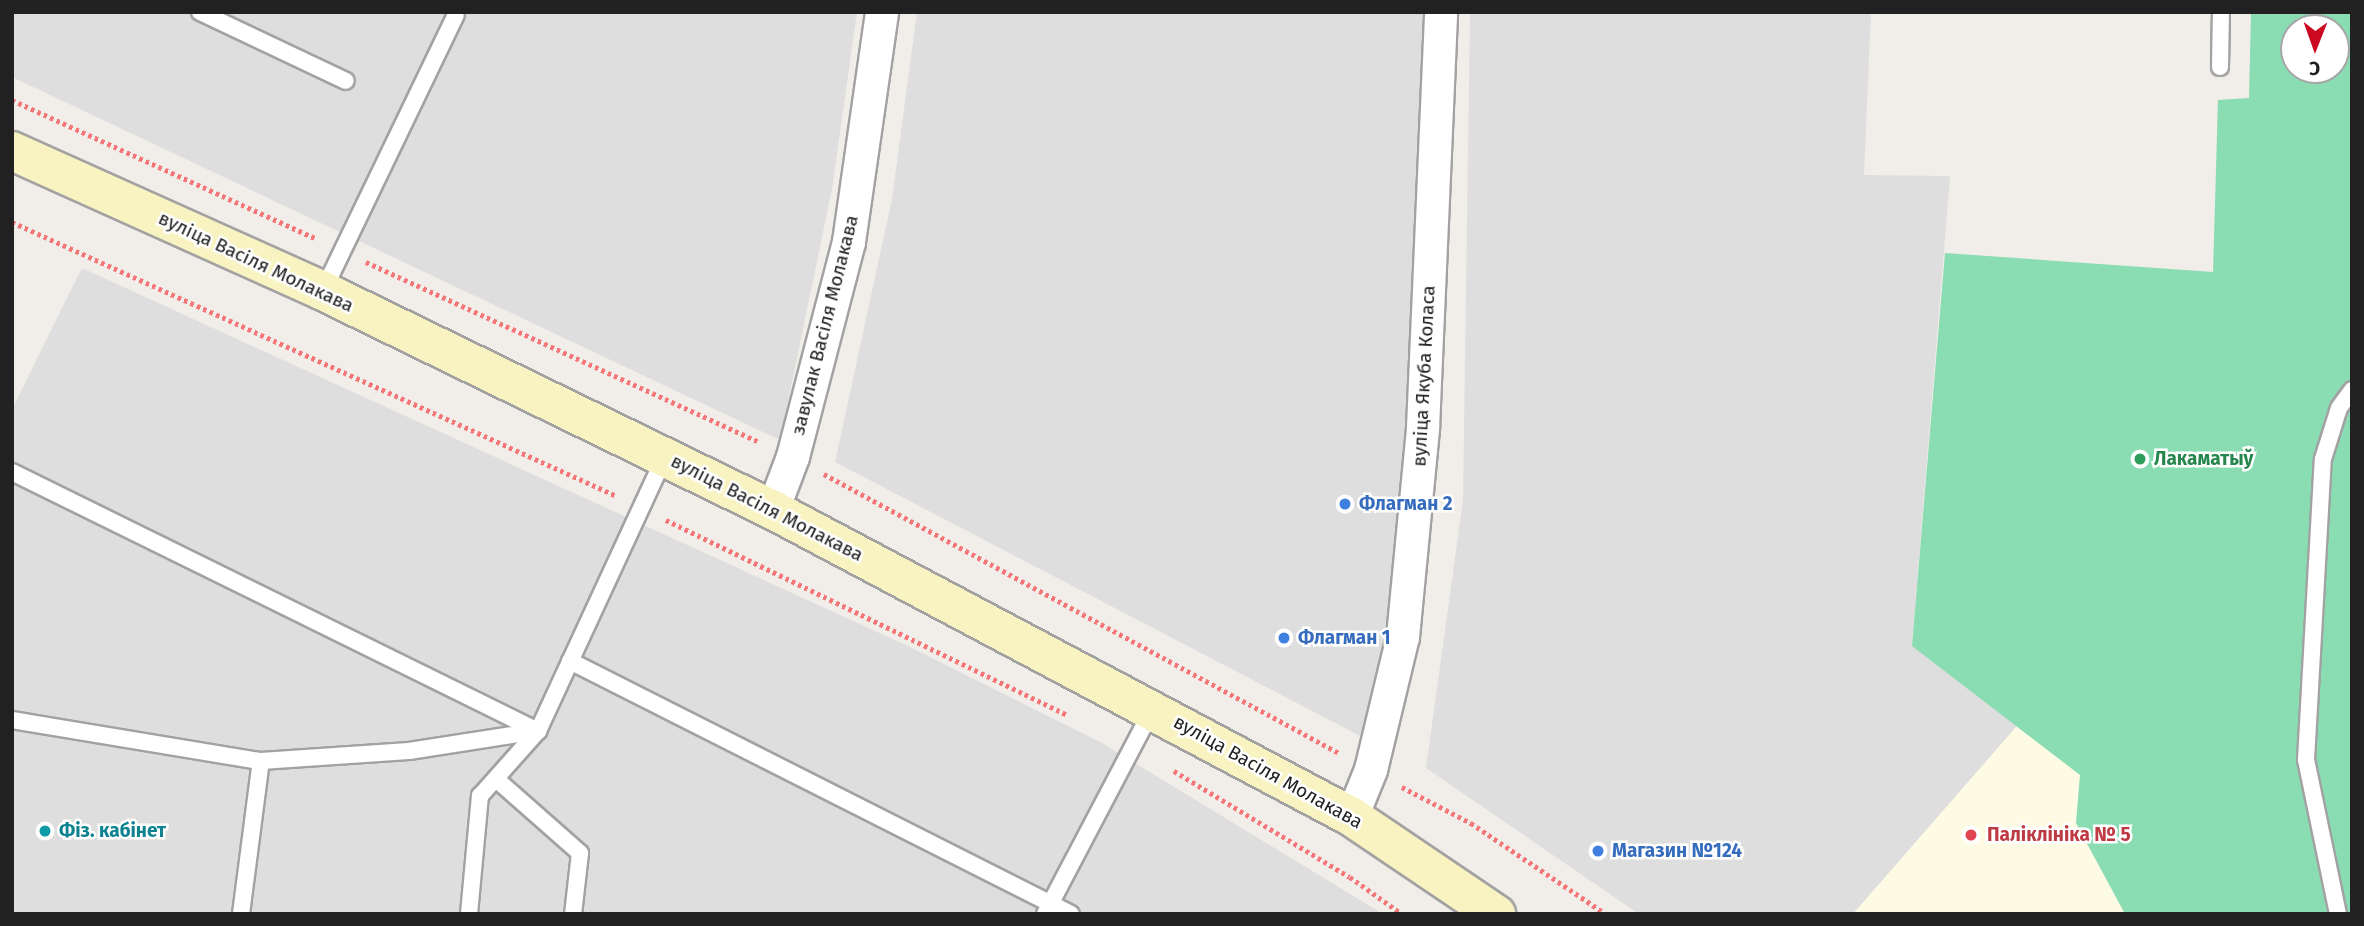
<!DOCTYPE html>
<meta charset="utf-8">
<style>
body{margin:0}
#map{position:relative;width:2364px;height:926px;overflow:hidden;background:#f1ede9;font-family:"Fira Sans",sans-serif}
div>[style]{position:absolute}
.residential>*{inset:0;background:#dfdede}
.education>*{inset:0;background:#fefbe5}
.pitch>*{inset:0;background:#8adcb2}
.path>*{height:4.5px;margin-top:-2.25px;transform-origin:0;background:repeating-linear-gradient(90deg,#f57679 0 3.5px,transparent 0 7px)}
.roads{filter:drop-shadow(2px 0 #a2a2a2) drop-shadow(-2px 0 #a2a2a2) drop-shadow(0 2px #a2a2a2) drop-shadow(0 -2px #a2a2a2)}
.lane>*{height:16px;margin:-8px;padding:0 8px;transform-origin:8px;border-radius:8px;background:#fff}
.street>*{height:32px;margin:-16px;padding:0 16px;transform-origin:16px;border-radius:16px;background:#fff}
.secondary>*{height:38px;margin:-19px;padding:0 19px;transform-origin:19px;border-radius:19px;background:#f8f3c0}
.dots>*{width:19px;height:19px;translate:-50% -50%;box-sizing:border-box;border:4px solid #fff;border-radius:50%}
span{translate:-50% -50%;white-space:nowrap;text-align:center;line-height:1.15;-webkit-text-stroke:5px #fff;paint-order:stroke}
.street-label{font-size:19px;color:#212121}
.leisure-label{font-size:19px;color:#27864d;font-weight:700}
.left{translate:0 -50%;text-align:left}
.shop-label{font-size:19px;color:#366cbe;font-weight:700}
.culture-label{font-size:19px;color:#0d838f;font-weight:700}
.health-label{font-size:19px;color:#be3a42;font-weight:700}
.frame{position:absolute;inset:0;border:14px solid #212121;pointer-events:none}
.north{position:absolute;left:2280px;top:14px;width:70px;height:70px;box-sizing:border-box;background:#fff;border:2px solid #a6a6a6;border-radius:50%;rotate:181deg;font-size:19px;font-weight:700;line-height:28px;text-align:center;color:#212121}
.north::after{content:'';display:block;margin:auto;width:24px;height:32px;background:#cb0820;clip-path:polygon(50% 0,100% 100%,50% 72%,0 100%)}
</style>
<div id="map">
<div class="residential">
<div style="clip-path:polygon(12px 12px,857px 12px,832px 189px,780px 440px,12px 77px)"></div>
<div style="clip-path:polygon(917px 12px,1428px 12px,1412px 370px,1388px 633px,1360px 736px,835px 462px,892px 199px)"></div>
<div style="clip-path:polygon(1470px 12px,1871px 12px,1864px 175px,1950px 176px,1912px 645px,2017px 726px,1853px 914px,1639px 914px,1426px 768px,1463px 500px)"></div>
<div style="clip-path:polygon(82px 268px,908px 646px,1102px 743px,1383px 914px,12px 914px,12px 409px)"></div>
</div>
<div class="education">
<div style="clip-path:polygon(2017px 726px,2080px 775px,2076px 824px,2125px 914px,1853px 914px)"></div>
</div>
<div class="pitch">
<div style="clip-path:polygon(evenodd,2251px 12px,2352px 12px,2352px 914px,2125px 914px,2076px 823px,2080px 775px,1912px 646px,1945px 253px,2213px 272px,2218px 100px,2249px 98px,2251px 12px,2294px 28px,2336px 28px,2336px 70px,2294px 70px,2294px 28px)"></div>
</div>
<div class="path">
<div style="left:12px;top:100px;width:335px;rotate:24.5deg"></div>
<div style="left:12px;top:222px;width:664px;rotate:24.37deg"></div>
<div style="left:366px;top:262px;width:432px;rotate:24.6deg"></div>
<div style="left:824px;top:474px;width:586px;rotate:28.45deg"></div>
<div style="left:666px;top:520px;width:447px;rotate:25.9deg"></div>
<div style="left:1174px;top:771px;width:205px;rotate:31.1deg"></div>
<div style="left:1350px;top:877px;width:64px;rotate:35.4deg"></div>
<div style="left:1402px;top:787px;width:78px;rotate:27.6deg"></div>
<div style="left:1471px;top:823px;width:163px;rotate:34deg"></div>
</div>
<div class="roads">
<div class="lane">
<div style="left:200px;top:12px;width:161px;rotate:25.3deg"></div>
<div style="left:2220px;top:67px;width:55px;rotate:-89deg"></div>
<div style="left:323px;top:291px;width:306px;rotate:-64.3deg"></div>
<div style="left:12px;top:472px;width:586px;rotate:26.22deg"></div>
<div style="left:570px;top:661px;width:561px;rotate:26.79deg"></div>
<div style="left:12px;top:720px;width:252px;rotate:9.4deg"></div>
<div style="left:261px;top:761px;width:148px;rotate:-3.9deg"></div>
<div style="left:409px;top:751px;width:131px;rotate:-8.8deg"></div>
<div style="left:496px;top:779px;width:112px;rotate:41.4deg"></div>
<div style="left:580px;top:853px;width:61px;rotate:96.5deg"></div>
<div style="left:241px;top:914px;width:154px;rotate:-82.6deg"></div>
<div style="left:469px;top:914px;width:119px;rotate:-84.7deg"></div>
<div style="left:480px;top:796px;width:87px;rotate:-48.3deg"></div>
<div style="left:538px;top:731px;width:301px;rotate:-65.2deg"></div>
<div style="left:1045px;top:914px;width:230px;rotate:-62.3deg"></div>
<div style="left:2338px;top:914px;width:157px;rotate:-101.7deg"></div>
<div style="left:2306px;top:760px;width:301px;rotate:-86.8deg"></div>
<div style="left:2323px;top:459px;width:53px;rotate:-72.6deg"></div>
<div style="left:2339px;top:408px;width:22px;rotate:-54deg"></div>
</div>
<div class="street">
<div style="left:773px;top:510px;width:57px;rotate:-69.3deg"></div>
<div style="left:793px;top:457px;width:222px;rotate:-75.4deg"></div>
<div style="left:849px;top:242px;width:232px;rotate:-81.8deg"></div>
<div style="left:1352px;top:817px;width:51px;rotate:-68deg"></div>
<div style="left:1371px;top:770px;width:137px;rotate:-76.5deg"></div>
<div style="left:1403px;top:637px;width:210px;rotate:-84.5deg"></div>
<div style="left:1423px;top:428px;width:416px;rotate:-87.5deg"></div>
</div>
<div class="secondary">
<div style="left:12px;top:151px;width:341px;rotate:24.2deg"></div>
<div style="left:323px;top:291px;width:500px;rotate:25.95deg"></div>
<div style="left:773px;top:510px;width:655px;rotate:27.93deg"></div>
<div style="left:1352px;top:817px;width:174px;rotate:34deg"></div>
</div>
</div>
<div class="dots">
<div style="left:2140px;top:459px;background:#2e9e5b"></div>
<div style="left:1345px;top:504px;background:#3f7fe0"></div>
<div style="left:1284px;top:638px;background:#3f7fe0"></div>
<div style="left:45px;top:831px;background:#0f9aa8"></div>
<div style="left:1971px;top:835px;background:#e0444e"></div>
<div style="left:1598px;top:851px;background:#3f7fe0"></div>
</div>
<div class="street-label">
<span style="left:256px;top:262px;rotate:25deg">вуліца Васіля Молакава</span>
<span style="left:825px;top:325px;rotate:-76deg">завулак Васіля Молакава</span>
<span style="left:1424px;top:376px;rotate:-87deg">вуліца Якуба Коласа</span>
<span style="left:767px;top:508px;rotate:27deg">вуліца Васіля Молакава</span>
<span style="left:1268px;top:772px;rotate:29deg">вуліца Васіля Молакава</span>
</div>
<div class="leisure-label">
<span class="left" style="left:2154px;top:459px">Лакаматыў</span>
</div>
<div class="shop-label">
<span class="left" style="left:1359px;top:504px">Флагман 2</span>
<span class="left" style="left:1298px;top:638px">Флагман 1</span>
<span class="left" style="left:1612px;top:851px">Магазин №124</span>
</div>
<div class="culture-label">
<span class="left" style="left:59px;top:831px">Фіз. кабінет</span>
</div>
<div class="health-label">
<span class="left" style="left:1987px;top:835px">Паліклініка № 5</span>
</div>
<div class="frame"></div>
<div class="north">С</div>
</div>
